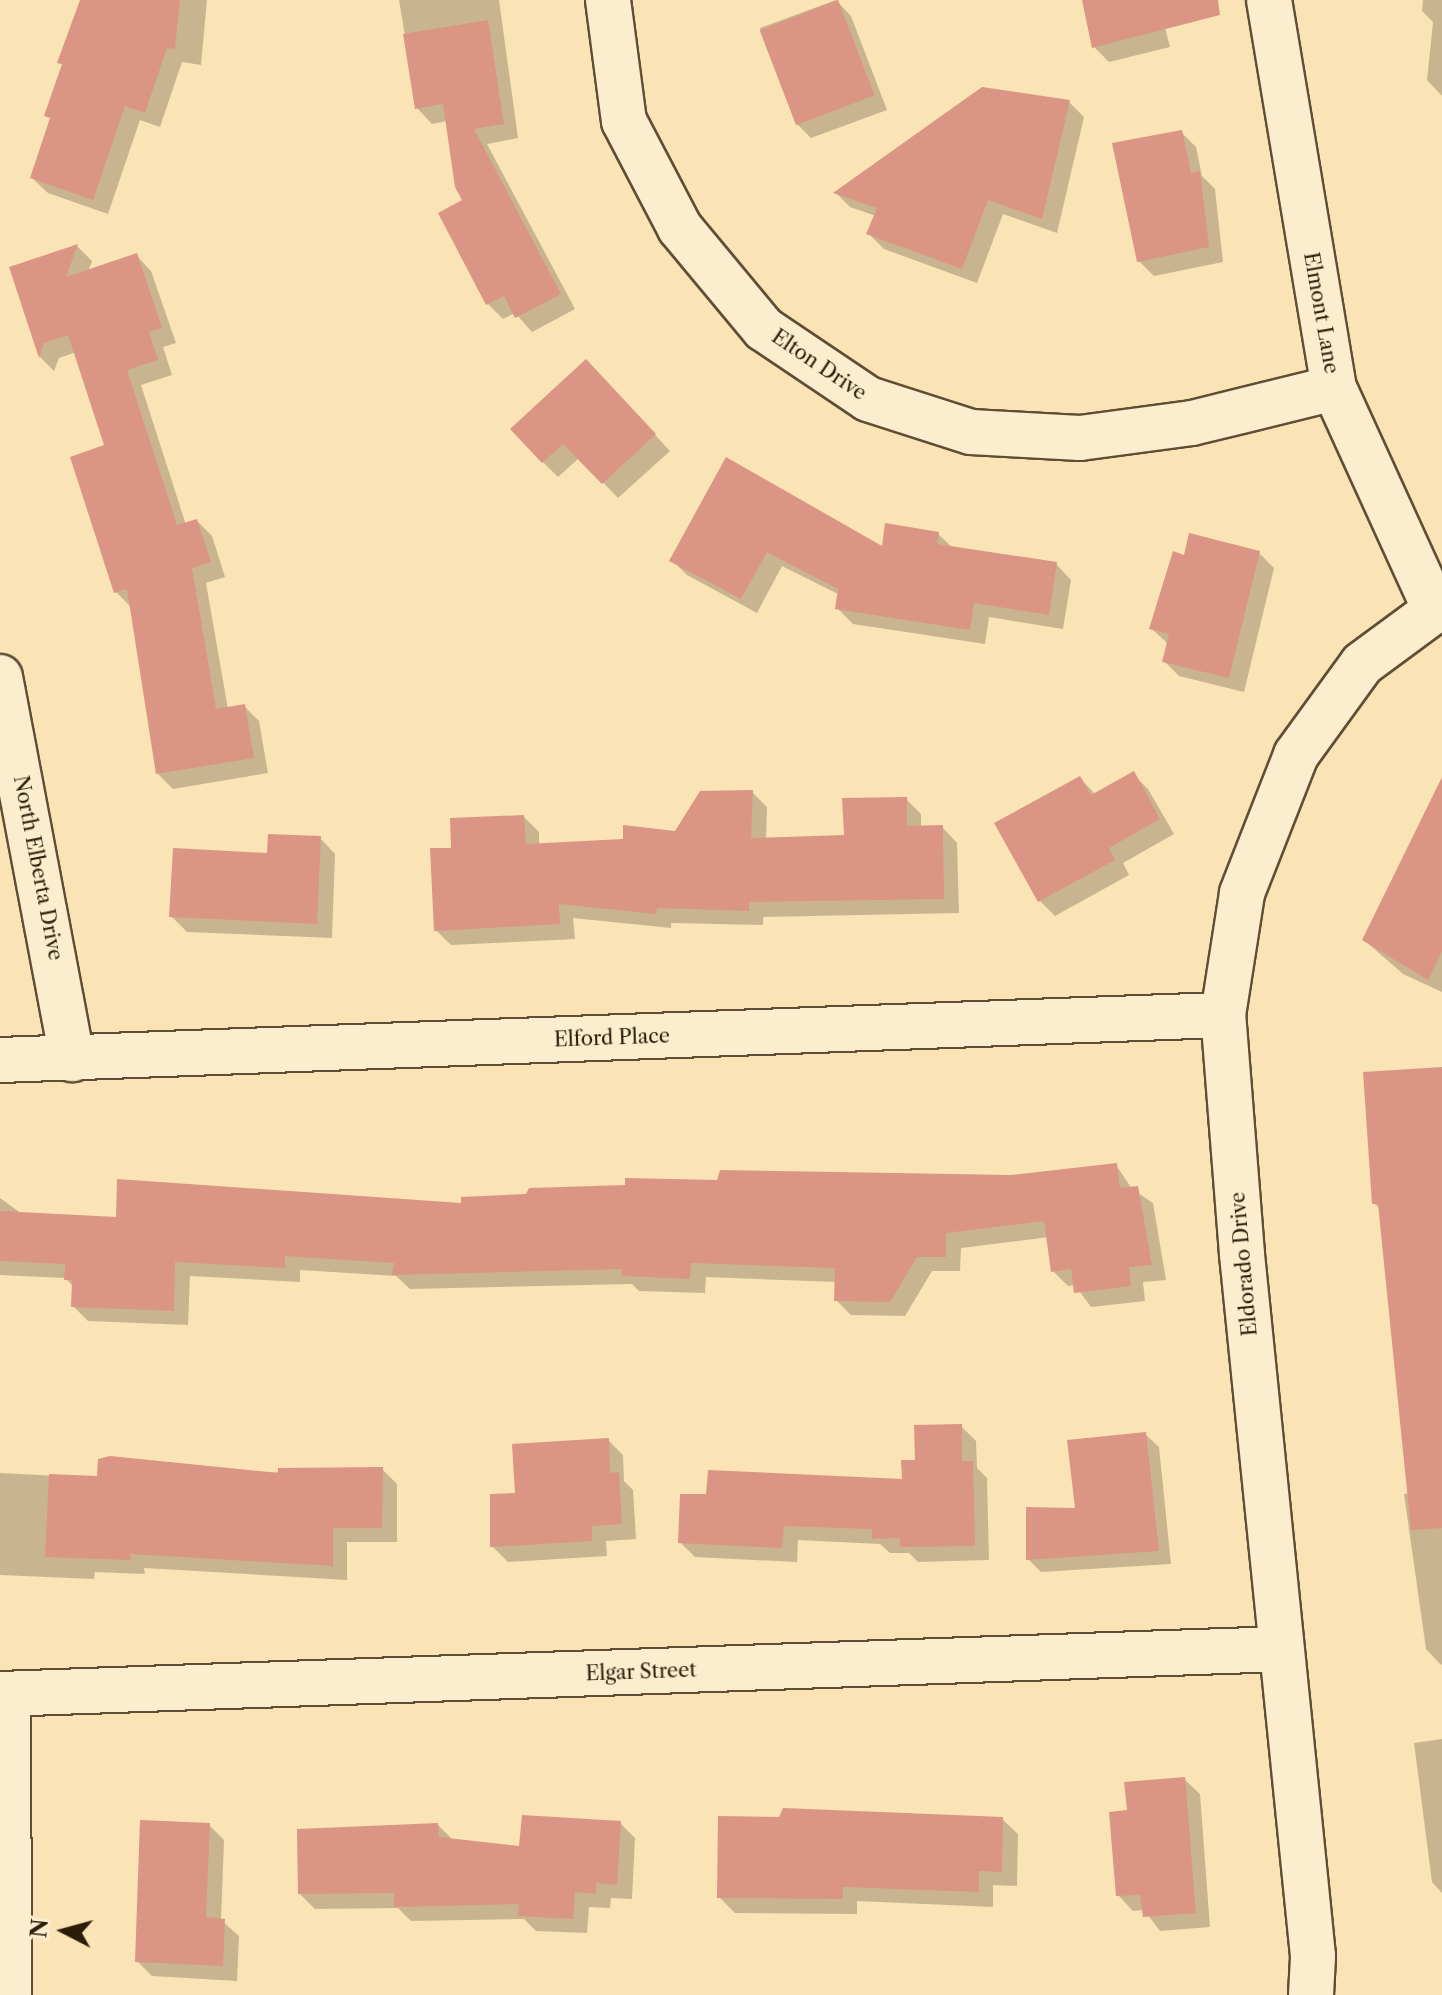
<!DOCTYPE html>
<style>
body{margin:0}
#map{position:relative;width:1442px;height:1995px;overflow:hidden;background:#fae3b5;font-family:"Libre Caslon Text",serif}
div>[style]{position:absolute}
.shadow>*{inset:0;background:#0003}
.building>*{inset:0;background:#db9585;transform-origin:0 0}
.roads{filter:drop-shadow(2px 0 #5f4e35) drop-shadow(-2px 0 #5f4e35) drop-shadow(0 2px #5f4e35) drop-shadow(0 -2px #5f4e35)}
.street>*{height:44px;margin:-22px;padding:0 22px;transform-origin:22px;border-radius:22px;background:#fcedcf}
span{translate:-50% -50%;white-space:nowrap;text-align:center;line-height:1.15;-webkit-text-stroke:8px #fcedcf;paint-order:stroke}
.street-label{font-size:20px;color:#2b1d0a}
.north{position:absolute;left:24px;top:1891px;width:80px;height:80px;-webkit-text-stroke:6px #fcedcf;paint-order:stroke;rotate:276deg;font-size:22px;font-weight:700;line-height:32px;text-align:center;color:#2b1d0a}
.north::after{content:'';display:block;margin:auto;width:28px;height:36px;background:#2b1d0a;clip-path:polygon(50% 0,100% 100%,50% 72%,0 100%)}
</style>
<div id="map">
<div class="shadow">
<div style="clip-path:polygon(86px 0,207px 0,201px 65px,182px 62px,160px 127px,140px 120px,108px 214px,48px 193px,32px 178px)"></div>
<div style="clip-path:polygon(399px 0,499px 0,518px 138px,487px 144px,575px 309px,532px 332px,515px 313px,503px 319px,487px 303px,447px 121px,432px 124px,417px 108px)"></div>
<div style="clip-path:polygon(836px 0,851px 16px,887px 110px,811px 138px,796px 123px,760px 28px)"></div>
<div style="clip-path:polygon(1084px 0,1158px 0,1170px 47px,1109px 62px,1094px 47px)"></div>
<div style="clip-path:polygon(1423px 0,1442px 0,1442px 96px,1427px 80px,1433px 22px,1422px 11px)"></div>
<div style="clip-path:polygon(1069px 102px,1084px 117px,1057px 233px,1003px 214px,977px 283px,884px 249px,869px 234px,876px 216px,850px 207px,836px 193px)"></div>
<div style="clip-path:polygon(1181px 132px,1196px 147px,1202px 176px,1215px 189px,1223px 262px,1154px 276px,1139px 261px)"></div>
<div style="clip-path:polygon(77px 246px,92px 261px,88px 272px,136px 255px,151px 271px,176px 343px,163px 347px,172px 375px,141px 385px,186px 525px,197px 521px,212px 536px,225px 577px,206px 583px,228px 709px,244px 706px,259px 721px,268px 773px,173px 789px,158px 774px,132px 608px,116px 592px,107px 447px,76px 352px,59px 358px,54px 371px,40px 357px,11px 268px)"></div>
<div style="clip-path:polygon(601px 377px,670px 451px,618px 498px,579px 458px,558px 477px,543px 462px)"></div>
<div style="clip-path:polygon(726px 460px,884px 549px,938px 534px,953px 548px,1056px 564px,1071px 580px,1063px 629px,989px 617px,985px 644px,853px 624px,837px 608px,840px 595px,782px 566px,757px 613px,687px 575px,672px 560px)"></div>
<div style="clip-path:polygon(1259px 553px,1274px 568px,1244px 692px,1179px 676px,1164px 661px,1168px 644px,1151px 628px,1186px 557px)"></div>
<div style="clip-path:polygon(1133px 774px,1148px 789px,1174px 834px,1123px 863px,1129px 875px,1055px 916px,1040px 901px,997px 824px,1080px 778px,1096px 795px)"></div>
<div style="clip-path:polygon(752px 792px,767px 807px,766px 840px,846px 837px,906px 799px,921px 814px,921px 828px,942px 827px,957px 843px,959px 913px,763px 917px,763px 925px,671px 923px,671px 928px,573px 918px,575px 939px,451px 945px,436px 930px,453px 850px,524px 817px,539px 832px,539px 846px,625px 840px,676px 833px)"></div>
<div style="clip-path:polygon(1442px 837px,1442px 992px,1403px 974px,1364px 940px)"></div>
<div style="clip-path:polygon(320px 838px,335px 854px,332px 938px,187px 932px,171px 916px,269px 855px)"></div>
<div style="clip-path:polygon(1442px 1070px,1442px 1664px,1441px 1665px,1426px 1649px,1404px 1494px,1409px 1493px,1381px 1210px,1374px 1203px)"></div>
<div style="clip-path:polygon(1116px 1165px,1132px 1189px,1153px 1203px,1166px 1280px,1143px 1282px,1145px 1301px,1091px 1307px,1075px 1285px,1068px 1286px,1053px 1271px,1049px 1237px,961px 1248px,960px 1271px,932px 1271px,905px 1316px,851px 1315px,836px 1300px,836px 1282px,706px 1277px,705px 1293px,639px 1291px,632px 1284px,410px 1289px,396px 1276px,300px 1270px,300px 1282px,190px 1276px,188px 1325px,88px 1321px,73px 1306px,73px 1286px,65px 1278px,0 1275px,0 1198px,22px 1214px,117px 1219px,463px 1205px,718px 1182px,1012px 1177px)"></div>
<div style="clip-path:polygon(961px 1426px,976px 1441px,977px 1468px,987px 1478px,989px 1560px,918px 1562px,909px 1553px,890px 1553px,880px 1544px,798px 1540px,797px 1562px,695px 1557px,680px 1542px,904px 1481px,917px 1462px)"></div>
<div style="clip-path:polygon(1145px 1434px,1159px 1447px,1171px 1564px,1041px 1572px,1028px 1559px)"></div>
<div style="clip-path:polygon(608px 1440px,623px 1455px,624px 1481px,633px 1490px,636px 1539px,606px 1541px,607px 1556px,508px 1562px,492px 1546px,518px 1495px)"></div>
<div style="clip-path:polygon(382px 1469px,397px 1484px,397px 1542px,347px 1542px,347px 1580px,144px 1568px,145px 1574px,95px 1572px,94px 1579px,0 1575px,0 1473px,99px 1478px)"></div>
<div style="clip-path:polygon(1442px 1739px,1442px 1893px,1432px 1882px,1414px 1743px)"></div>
<div style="clip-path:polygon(1184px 1779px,1200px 1794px,1210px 1927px,1160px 1931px,1144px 1910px,1133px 1911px,1118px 1895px,1129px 1812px)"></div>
<div style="clip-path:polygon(1002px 1819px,1018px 1834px,1017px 1886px,993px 1885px,993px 1907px,857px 1901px,857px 1914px,735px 1913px,719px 1897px)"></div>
<div style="clip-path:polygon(620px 1823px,635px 1838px,632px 1899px,611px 1898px,610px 1908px,589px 1907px,587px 1933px,536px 1931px,524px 1919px,411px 1921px,398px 1908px,315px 1909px,300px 1894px,438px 1825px,454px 1841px,521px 1848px)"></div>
<div style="clip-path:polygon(209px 1825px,224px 1840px,221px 1920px,239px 1936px,237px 1981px,152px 1976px,137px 1961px)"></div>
</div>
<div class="building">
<div style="clip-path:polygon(80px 0,180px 0,175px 49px,167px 48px,145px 113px,125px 106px,93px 200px,30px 178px,50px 118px,44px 116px,62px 64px,57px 63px)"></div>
<div style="left:838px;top:0;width:102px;height:84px;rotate:69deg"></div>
<div style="clip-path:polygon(1082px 0,1218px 0,1220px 15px,1092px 48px)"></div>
<div style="clip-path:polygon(488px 20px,504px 124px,474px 129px,561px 294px,515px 318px,504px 296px,486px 305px,438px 213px,462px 200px,455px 187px,443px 104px,415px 109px,403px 34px)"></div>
<div style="clip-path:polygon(982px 87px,1070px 100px,1042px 219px,988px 200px,962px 269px,866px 234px,877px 208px,833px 193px)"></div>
<div style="clip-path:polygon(1182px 130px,1191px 173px,1200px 171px,1209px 247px,1137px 262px,1112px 143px)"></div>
<div style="clip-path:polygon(78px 244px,66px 277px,137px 253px,162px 328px,149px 332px,158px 360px,127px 370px,177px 525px,197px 519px,211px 562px,192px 568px,216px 709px,245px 704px,254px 758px,156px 774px,127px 589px,114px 593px,70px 457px,104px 445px,68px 335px,44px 343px,39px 358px,9px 267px)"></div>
<div style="clip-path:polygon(586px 359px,656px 434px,602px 484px,563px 444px,542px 463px,510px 429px)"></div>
<div style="clip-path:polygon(726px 457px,882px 546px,885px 523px,939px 532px,937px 544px,1057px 562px,1049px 615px,974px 603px,970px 630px,835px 609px,838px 589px,767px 552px,741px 599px,669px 561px)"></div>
<div style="clip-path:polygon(1189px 533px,1260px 551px,1229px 678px,1162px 662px,1169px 634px,1149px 629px,1173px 551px,1184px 555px)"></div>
<div style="clip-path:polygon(1134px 771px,1160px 819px,1109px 848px,1115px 860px,1038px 902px,994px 823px,1080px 776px,1091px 795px)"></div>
<div style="clip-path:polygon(1442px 777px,1442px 951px,1428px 980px,1362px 940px)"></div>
<div style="clip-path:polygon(753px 790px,751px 838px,844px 835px,842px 798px,907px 797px,907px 826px,943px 825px,944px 899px,749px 902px,749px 911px,657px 908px,656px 914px,559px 904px,560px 924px,434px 931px,430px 848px,451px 848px,450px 818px,524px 815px,526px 844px,623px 839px,623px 825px,675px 831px,700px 791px)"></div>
<div style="clip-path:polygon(268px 834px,321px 836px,317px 924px,169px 917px,173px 848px,267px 853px)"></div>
<div style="clip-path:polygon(1442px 1067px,1442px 1528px,1411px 1530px,1378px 1204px,1372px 1204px,1363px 1072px)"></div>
<div style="clip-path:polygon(1117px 1163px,1120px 1188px,1138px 1186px,1152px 1265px,1129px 1267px,1131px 1286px,1074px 1293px,1071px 1269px,1051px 1272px,1044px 1221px,946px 1233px,946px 1257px,917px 1257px,890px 1302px,834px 1301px,835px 1268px,691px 1263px,690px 1279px,622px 1276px,622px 1269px,392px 1275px,394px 1263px,285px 1256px,285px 1268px,175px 1262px,174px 1311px,71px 1307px,72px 1280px,64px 1280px,65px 1264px,0 1261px,0 1211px,116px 1217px,117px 1179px,461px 1203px,461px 1197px,526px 1194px,529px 1188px,625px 1185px,625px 1178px,717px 1180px,720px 1170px,1011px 1175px)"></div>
<div style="clip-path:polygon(962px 1424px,962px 1461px,973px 1461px,975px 1546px,900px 1547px,900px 1538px,872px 1539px,872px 1529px,784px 1526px,782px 1548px,678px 1543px,680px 1494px,706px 1494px,708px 1470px,902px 1479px,901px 1460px,915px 1460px,914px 1425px)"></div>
<div style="clip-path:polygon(1146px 1432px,1159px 1551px,1026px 1560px,1026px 1507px,1075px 1508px,1067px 1440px)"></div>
<div style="clip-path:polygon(609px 1438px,610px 1473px,619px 1472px,622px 1524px,592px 1526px,592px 1541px,490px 1547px,490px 1494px,515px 1493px,512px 1444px)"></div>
<div style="clip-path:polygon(110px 1456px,278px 1473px,278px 1468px,383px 1467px,382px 1528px,333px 1528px,333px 1566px,130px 1554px,131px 1560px,45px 1557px,49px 1474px,97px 1476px,98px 1459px)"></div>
<div style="clip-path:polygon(1185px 1777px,1196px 1913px,1143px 1917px,1140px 1895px,1116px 1896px,1109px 1812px,1127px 1810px,1124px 1782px)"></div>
<div style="clip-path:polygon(783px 1808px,1003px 1817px,1002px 1872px,979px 1871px,979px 1892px,843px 1887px,843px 1899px,717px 1898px,718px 1816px,779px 1817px)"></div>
<div style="clip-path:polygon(522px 1815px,621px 1821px,617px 1885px,596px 1883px,596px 1894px,575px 1892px,573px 1919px,518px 1916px,519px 1904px,394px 1907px,394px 1893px,298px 1894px,297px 1829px,438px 1823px,439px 1837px,519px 1846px)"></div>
<div style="clip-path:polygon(140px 1820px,210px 1823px,206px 1917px,225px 1919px,223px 1966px,135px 1962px)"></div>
</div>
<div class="roads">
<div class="street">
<div style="left:608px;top:0;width:122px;rotate:82.5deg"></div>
<div style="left:624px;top:121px;width:121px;rotate:62.4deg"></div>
<div style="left:680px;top:228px;width:131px;rotate:50.3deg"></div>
<div style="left:764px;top:329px;width:125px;rotate:33.9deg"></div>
<div style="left:868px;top:399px;width:108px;rotate:17.8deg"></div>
<div style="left:971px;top:432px;width:109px;rotate:3.2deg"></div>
<div style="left:1080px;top:438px;width:113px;rotate:-7.6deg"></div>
<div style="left:1192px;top:423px;width:146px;rotate:-13.8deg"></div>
<div style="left:1269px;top:0;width:393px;rotate:80.5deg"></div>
<div style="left:1334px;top:388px;width:241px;rotate:65.5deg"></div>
<div style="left:0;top:677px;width:389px;rotate:79.3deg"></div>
<div style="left:0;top:1060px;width:1224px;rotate:-2.11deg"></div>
<div style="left:0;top:1694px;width:1282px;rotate:-2.01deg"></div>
<div style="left:8px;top:1694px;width:301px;rotate:89.8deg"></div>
<div style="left:1311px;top:1995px;width:39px;rotate:-87deg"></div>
<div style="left:1313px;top:1956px;width:706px;rotate:-95.78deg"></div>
<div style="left:1242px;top:1254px;width:240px;rotate:-94.5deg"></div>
<div style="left:1223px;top:1015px;width:123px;rotate:-81.1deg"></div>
<div style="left:1242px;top:893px;width:148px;rotate:-68.6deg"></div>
<div style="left:1296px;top:755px;width:112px;rotate:-54deg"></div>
<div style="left:1362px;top:664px;width:99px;rotate:-36.4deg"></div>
</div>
</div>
<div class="street-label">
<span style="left:1321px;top:313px;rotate:80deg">Elmont Lane</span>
<span style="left:819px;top:365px;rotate:34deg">Elton Drive</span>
<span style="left:38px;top:868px;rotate:79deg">North Elberta Drive</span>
<span style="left:612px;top:1038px;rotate:-2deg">Elford Place</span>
<span style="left:1244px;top:1264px;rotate:-95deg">Eldorado Drive</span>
<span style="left:641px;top:1672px;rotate:-2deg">Elgar Street</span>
</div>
<div class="north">N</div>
</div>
